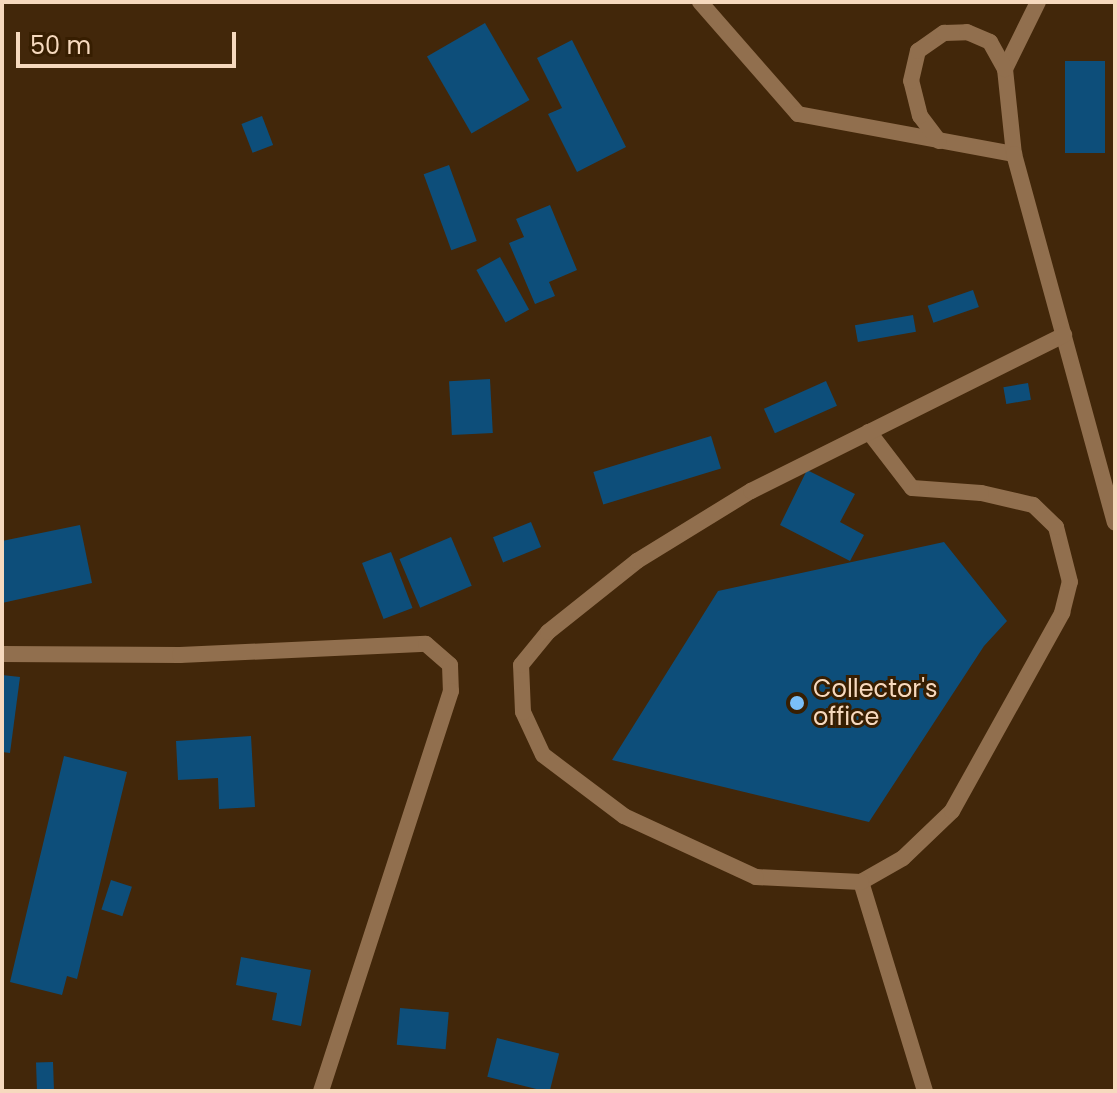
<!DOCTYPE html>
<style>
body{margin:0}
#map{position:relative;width:1117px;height:1093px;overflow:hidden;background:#42270a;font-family:Poppins,sans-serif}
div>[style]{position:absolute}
.building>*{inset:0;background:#0d4e7a;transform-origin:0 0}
.street>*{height:16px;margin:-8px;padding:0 8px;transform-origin:8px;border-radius:8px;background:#916f4e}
.dots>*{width:22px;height:22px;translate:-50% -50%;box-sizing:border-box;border:4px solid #371e01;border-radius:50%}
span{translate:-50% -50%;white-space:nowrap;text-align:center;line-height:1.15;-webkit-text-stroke:6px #371e01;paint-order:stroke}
.poi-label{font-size:24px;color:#f6d9be}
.left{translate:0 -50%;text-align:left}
.frame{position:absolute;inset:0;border:4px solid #f6d9be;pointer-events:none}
.scale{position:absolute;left:16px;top:32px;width:220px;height:36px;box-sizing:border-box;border:4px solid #f6d9be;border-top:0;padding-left:10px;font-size:24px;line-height:28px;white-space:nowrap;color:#f6d9be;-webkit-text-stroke:6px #371e01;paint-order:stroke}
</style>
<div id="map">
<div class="building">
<div style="left:485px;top:23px;width:89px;height:67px;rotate:60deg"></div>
<div style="clip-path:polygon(572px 40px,626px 147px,577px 172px,548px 114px,562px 108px,537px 58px)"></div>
<div style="left:1065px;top:61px;width:40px;height:92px"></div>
<div style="left:262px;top:116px;width:31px;height:22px;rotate:69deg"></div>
<div style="left:449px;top:165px;width:81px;height:27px;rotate:70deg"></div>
<div style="clip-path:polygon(550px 205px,577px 270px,549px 282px,555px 296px,535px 304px,509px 243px,524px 237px,516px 219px)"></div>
<div style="left:500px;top:257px;width:60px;height:27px;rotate:61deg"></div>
<div style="left:973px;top:290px;width:18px;height:48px;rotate:71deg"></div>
<div style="left:913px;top:315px;width:17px;height:59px;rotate:80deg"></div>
<div style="left:490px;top:379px;width:54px;height:41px;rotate:87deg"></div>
<div style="left:826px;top:381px;width:27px;height:68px;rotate:66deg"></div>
<div style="left:1028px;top:383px;width:17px;height:25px;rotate:80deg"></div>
<div style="left:711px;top:436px;width:34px;height:123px;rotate:73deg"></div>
<div style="clip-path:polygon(807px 470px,855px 494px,840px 522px,864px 535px,850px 561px,780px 525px)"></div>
<div style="left:531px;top:522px;width:27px;height:41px;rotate:68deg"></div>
<div style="clip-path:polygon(80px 525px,92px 583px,2px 603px,2px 541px)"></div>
<div style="left:451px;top:537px;width:53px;height:56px;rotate:67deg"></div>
<div style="clip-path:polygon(944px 542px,1007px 621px,984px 646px,869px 822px,612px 760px,718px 591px)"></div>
<div style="left:391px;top:552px;width:60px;height:31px;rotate:69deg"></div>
<div style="clip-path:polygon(2px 675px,20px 677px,10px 753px,2px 752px)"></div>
<div style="clip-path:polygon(251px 736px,255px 807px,219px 809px,218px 778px,178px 780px,176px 741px)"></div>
<div style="clip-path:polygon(64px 756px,127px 772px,77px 979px,67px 976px,62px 995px,10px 982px)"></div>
<div style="left:111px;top:880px;width:22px;height:31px;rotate:18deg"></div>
<div style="clip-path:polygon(241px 957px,311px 970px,301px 1026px,272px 1020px,277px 993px,236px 985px)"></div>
<div style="left:400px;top:1008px;width:49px;height:37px;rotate:5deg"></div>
<div style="left:497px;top:1038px;width:64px;height:40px;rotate:14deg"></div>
<div style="left:53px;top:1062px;width:29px;height:17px;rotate:88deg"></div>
</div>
<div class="street">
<div style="left:700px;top:2px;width:149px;rotate:48.8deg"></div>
<div style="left:798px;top:114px;width:220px;rotate:10.5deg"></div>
<div style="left:1038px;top:2px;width:75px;rotate:116.2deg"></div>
<div style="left:1005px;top:69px;width:85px;rotate:84deg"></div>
<div style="left:1014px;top:154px;width:382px;rotate:74.7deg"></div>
<div style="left:939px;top:141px;width:31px;rotate:-127deg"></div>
<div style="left:920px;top:116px;width:36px;rotate:-104deg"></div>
<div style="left:911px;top:81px;width:31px;rotate:-77deg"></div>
<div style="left:918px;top:51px;width:32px;rotate:-35deg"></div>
<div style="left:944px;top:33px;width:23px;rotate:-2deg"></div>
<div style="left:967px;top:32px;width:25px;rotate:23deg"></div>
<div style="left:990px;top:42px;width:31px;rotate:61deg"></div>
<div style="left:2px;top:654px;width:178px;rotate:0.3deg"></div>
<div style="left:180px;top:655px;width:246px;rotate:-2.6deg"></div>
<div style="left:426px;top:644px;width:32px;rotate:41deg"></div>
<div style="left:450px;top:665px;width:26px;rotate:88deg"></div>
<div style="left:451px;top:691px;width:421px;rotate:108deg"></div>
<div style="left:861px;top:882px;width:48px;rotate:-29.7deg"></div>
<div style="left:903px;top:858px;width:68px;rotate:-43.8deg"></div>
<div style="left:952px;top:811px;width:227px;rotate:-60.9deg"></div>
<div style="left:1062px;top:613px;width:32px;rotate:-76deg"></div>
<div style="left:1070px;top:582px;width:57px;rotate:-104.3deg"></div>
<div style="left:1056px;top:527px;width:32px;rotate:-136deg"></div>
<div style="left:1033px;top:505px;width:53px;rotate:-167deg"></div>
<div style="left:981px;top:493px;width:69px;rotate:-175.9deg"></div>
<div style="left:912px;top:488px;width:71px;rotate:-127.5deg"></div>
<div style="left:925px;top:1091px;width:219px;rotate:-107deg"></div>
<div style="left:861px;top:882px;width:105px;rotate:-177.3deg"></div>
<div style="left:756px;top:877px;width:145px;rotate:-155.2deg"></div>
<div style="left:624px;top:816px;width:101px;rotate:-143deg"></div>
<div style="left:543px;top:755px;width:47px;rotate:-114.9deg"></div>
<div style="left:523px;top:712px;width:47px;rotate:-92.4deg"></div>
<div style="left:521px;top:665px;width:43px;rotate:-50.7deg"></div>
<div style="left:548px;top:632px;width:114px;rotate:-38.6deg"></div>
<div style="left:637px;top:561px;width:134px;rotate:-31.6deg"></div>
<div style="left:751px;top:491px;width:350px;rotate:-26.5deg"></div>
</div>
<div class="dots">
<div style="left:797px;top:703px;background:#7abff8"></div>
</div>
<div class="poi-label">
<span class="left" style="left:813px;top:703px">Collector's<br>office</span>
</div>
<div class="frame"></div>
<div class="scale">50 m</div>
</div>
